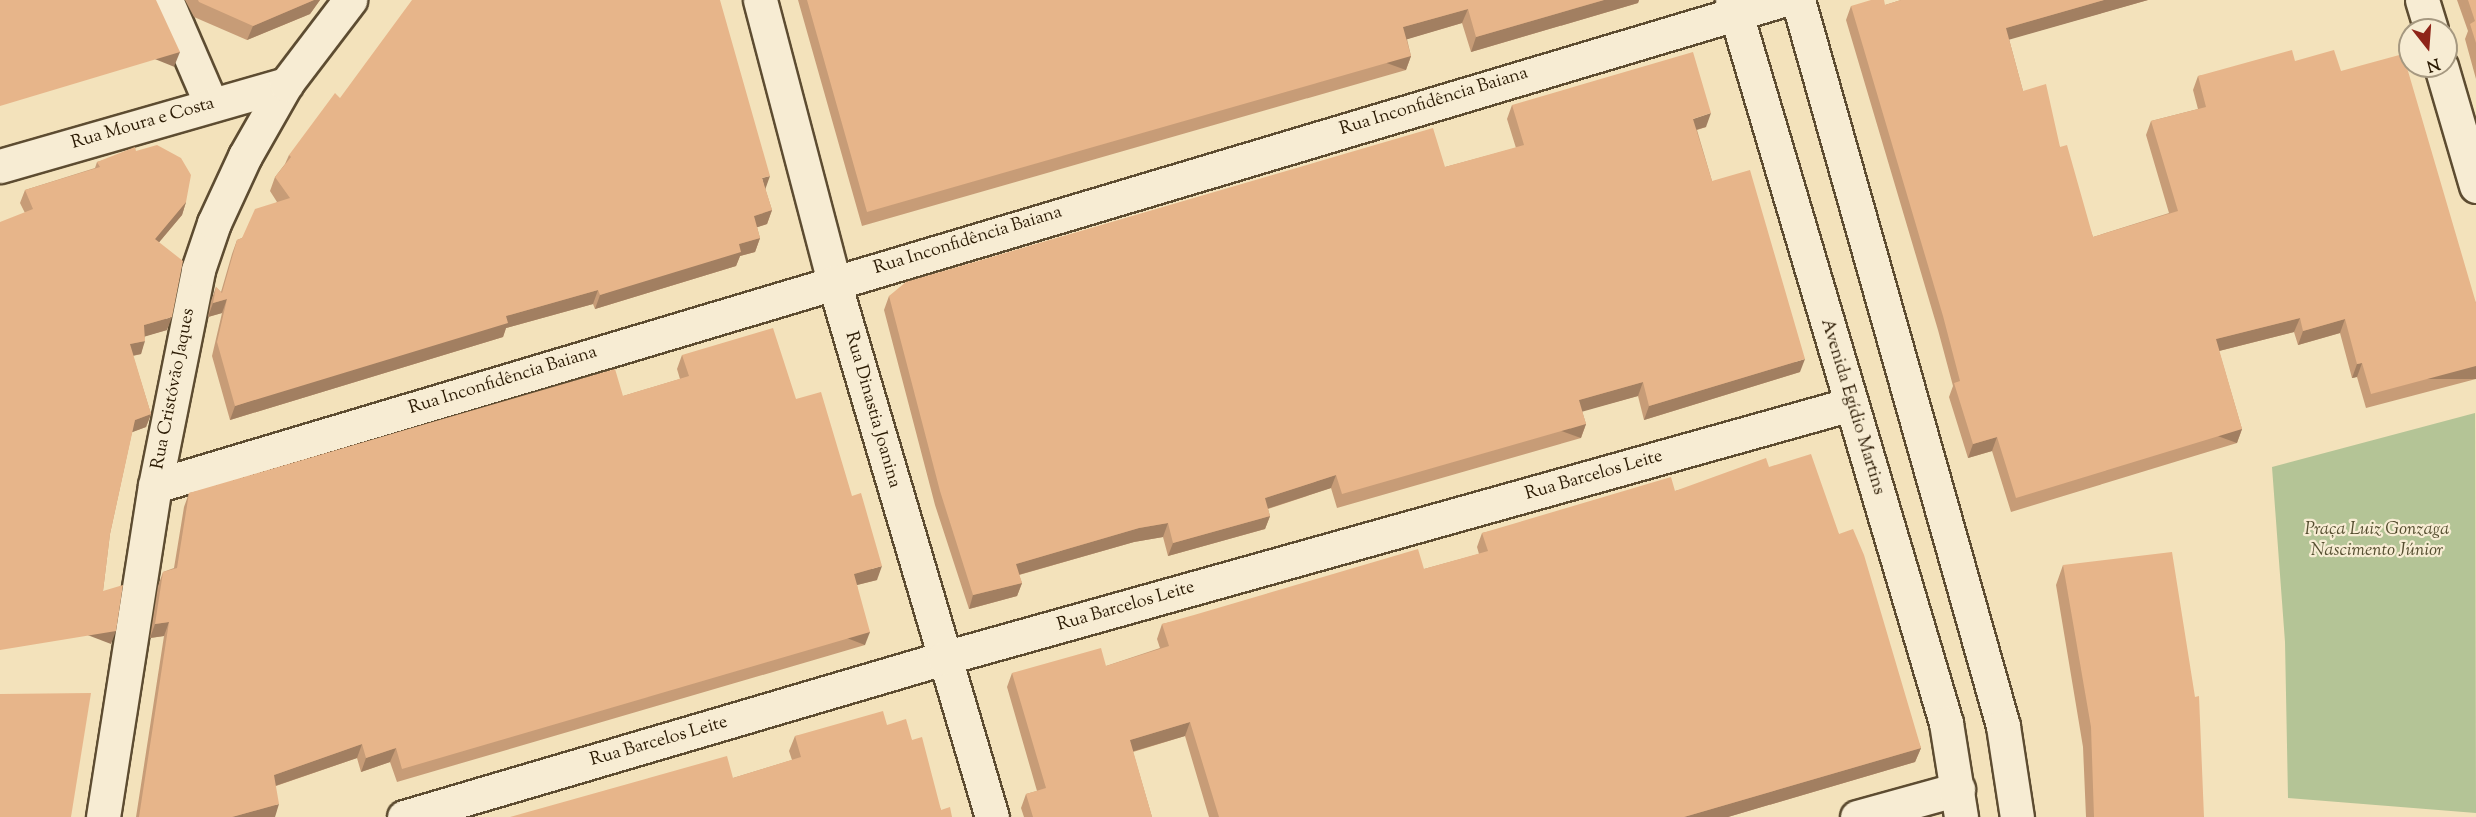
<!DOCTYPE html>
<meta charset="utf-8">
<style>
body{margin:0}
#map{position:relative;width:2476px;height:817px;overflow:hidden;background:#f3e2bb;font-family:"Sorts Mill Goudy",serif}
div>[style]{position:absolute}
.green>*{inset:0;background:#b4c496}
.roads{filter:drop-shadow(2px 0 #5d4c31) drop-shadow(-2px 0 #5d4c31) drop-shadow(0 2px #5d4c31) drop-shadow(0 -2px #5d4c31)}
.street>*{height:33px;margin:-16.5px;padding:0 16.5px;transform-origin:16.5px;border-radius:16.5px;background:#f7ecd3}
.secondary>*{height:33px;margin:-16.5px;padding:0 16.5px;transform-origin:16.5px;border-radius:16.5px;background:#f7ecd3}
.wall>*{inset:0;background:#c79c77}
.shaded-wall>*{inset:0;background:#a27f61;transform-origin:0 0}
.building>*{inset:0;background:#e7b58a}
span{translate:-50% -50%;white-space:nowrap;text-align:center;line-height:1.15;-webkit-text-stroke:4.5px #f7ecd3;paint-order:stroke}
.street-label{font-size:18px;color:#2b1a03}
.park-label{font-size:18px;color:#544d2f;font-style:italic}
.north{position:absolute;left:2398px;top:18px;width:60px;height:60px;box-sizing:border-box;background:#f7ecd3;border:2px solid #a59880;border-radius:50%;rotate:163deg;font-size:16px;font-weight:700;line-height:24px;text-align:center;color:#2b1a03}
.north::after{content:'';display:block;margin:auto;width:21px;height:27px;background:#8f2418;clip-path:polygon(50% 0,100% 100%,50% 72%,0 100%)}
</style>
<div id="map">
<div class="green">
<div style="clip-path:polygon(2475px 413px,2476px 813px,2288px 798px,2285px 642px,2272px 467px)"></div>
</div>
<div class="roads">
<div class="street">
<div style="left:166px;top:0;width:113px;rotate:66.6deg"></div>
<div style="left:760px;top:0;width:292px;rotate:75.3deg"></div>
<div style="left:834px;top:282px;width:558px;rotate:73.55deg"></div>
<div style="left:2422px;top:0;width:31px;rotate:73deg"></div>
<div style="left:2441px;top:66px;width:125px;rotate:73.7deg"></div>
<div style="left:0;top:166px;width:298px;rotate:-16deg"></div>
<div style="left:155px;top:486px;width:1698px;rotate:-16.63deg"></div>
<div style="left:103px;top:817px;width:335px;rotate:-81.1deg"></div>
<div style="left:155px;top:486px;width:220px;rotate:-78.7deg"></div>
<div style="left:198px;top:270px;width:50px;rotate:-71.2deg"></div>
<div style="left:214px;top:223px;width:74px;rotate:-65.2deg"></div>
<div style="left:245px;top:156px;width:83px;rotate:-60.3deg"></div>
<div style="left:286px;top:84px;width:106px;rotate:-52.7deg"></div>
<div style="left:404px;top:817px;width:563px;rotate:-16.41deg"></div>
<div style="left:944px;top:658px;width:942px;rotate:-15.64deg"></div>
<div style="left:1857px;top:817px;width:105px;rotate:-15.5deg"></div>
</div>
<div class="secondary">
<div style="left:1732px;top:0;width:754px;rotate:73.51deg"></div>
<div style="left:1946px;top:723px;width:95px;rotate:80.9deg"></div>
<div style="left:1798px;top:0;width:754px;rotate:74.23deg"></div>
<div style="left:2003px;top:726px;width:92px;rotate:81.3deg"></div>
</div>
</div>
<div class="wall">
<div style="clip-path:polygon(185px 0,320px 0,310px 14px,247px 40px,194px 17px)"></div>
<div style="clip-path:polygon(798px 0,1639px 0,1638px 3px,1471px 52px,1462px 23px,1407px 39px,1411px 56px,1406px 70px,862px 226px)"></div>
<div style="clip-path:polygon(1901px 0,2148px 0,2009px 39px,2023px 91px,2060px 147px,2093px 237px,2169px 213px,2146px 135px,2151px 121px,2198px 109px,2193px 90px,2198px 76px,2295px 61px,2341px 71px,2476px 303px,2476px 379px,2366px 408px,2357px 377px,2352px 378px,2340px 333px,2298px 345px,2294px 332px,2219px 351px,2242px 429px,2237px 443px,2011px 512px,1992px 451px,1968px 458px,1949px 397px,1953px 386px,1938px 330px,1846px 20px,1851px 6px,1885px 5px)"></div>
<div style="clip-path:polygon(2457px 0,2476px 0,2476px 79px,2465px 39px,2468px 31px)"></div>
<div style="clip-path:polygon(1512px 105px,1706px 127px,1697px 130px,1712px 181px,1800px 372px,1644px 420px,1638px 396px,1582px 411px,1586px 424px,1581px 438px,1337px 508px,1331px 488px,1268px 509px,1270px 516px,1265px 529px,1168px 556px,1163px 537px,1134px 542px,1019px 575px,1022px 583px,1017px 596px,969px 609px,935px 505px,884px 310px,889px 296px,1445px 167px,1516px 148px,1507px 119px)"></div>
<div style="clip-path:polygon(136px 151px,186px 202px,182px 215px,159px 242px,167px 330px,145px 336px,141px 354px,133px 356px,151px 414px,146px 427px,132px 432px,110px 534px,103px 591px,111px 644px,25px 213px,20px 203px,25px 190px,95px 168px,97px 162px)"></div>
<div style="clip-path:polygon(289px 155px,765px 188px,772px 210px,767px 224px,757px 227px,760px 238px,755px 252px,740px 256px,736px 266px,595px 309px,593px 304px,506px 328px,503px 337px,230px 420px,212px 356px,222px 313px,208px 317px,211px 301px,216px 287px,221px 292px,232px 254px,237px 240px,242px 238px,277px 202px,270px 191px,275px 177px,285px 164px)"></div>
<div style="clip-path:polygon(682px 355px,796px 399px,877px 580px,857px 585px,865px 645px,397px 782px,390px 762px,361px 772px,357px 758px,276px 786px,275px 817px,136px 817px,164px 636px,150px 638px,158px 586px,163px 572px,174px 568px,184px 507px,189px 493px,623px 396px,680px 379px,677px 369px)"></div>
<div style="clip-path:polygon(1769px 467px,1839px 534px,1921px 748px,1915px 762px,1728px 817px,1209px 817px,1185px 736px,1133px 752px,1152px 817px,1024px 817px,1021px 808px,1026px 794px,1037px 791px,1007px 687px,1012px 673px,1106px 666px,1160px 648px,1157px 639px,1162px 624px,1424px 569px,1479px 554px,1477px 547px,1482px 533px,1675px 491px)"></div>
<div style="clip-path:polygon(2063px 565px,2204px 817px,2086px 817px,2083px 747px,2056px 585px)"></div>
<div style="clip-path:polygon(887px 725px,912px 740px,941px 810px,733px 778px,792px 760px,789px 751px,795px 736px)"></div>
</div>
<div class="shaded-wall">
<div style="clip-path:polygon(314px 0,320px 0,310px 14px,247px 40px,253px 26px)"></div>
<div style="clip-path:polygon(1604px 0,1639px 0,1638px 3px,1471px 52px,1476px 37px)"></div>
<div style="clip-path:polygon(2104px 0,2148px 0,2001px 42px,2006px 28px)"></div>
<div style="clip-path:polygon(1468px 9px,1462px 23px,1398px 42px,1403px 27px)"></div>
<div style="left:180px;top:52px;width:16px;height:188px;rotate:112deg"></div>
<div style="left:1411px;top:56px;width:15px;height:566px;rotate:110deg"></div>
<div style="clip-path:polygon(1711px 113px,1706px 127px,1688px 132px,1693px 119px)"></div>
<div style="clip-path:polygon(770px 176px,765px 190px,762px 178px)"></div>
<div style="clip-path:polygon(186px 202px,182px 215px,151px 252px,155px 239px)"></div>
<div style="clip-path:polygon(772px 210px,767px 224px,749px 230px,754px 216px)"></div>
<div style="clip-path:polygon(760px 238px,755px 252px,740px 256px,736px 266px,595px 309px,600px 295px,739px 244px)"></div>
<div style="clip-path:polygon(598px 290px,593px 304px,506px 328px,503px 337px,230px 420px,235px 406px,506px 316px)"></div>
<div style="clip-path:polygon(227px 299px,222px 313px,208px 317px,213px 303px)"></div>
<div style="clip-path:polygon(172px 317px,167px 330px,140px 338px,144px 325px)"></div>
<div style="clip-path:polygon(2300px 318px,2294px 332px,2211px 353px,2216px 339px)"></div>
<div style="clip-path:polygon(2345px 319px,2340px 333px,2298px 345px,2303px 331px)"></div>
<div style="clip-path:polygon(145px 341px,141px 354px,125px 357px,130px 344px)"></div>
<div style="clip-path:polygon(1805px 359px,1800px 372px,1644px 420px,1649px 406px)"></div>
<div style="clip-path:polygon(2362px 363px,2357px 377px,2352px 378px,2357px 364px)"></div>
<div style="left:2476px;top:366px;width:13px;height:109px;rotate:90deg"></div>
<div style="clip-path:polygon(1643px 382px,1638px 396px,1574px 414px,1579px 400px)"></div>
<div style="clip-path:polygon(151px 414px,146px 427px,130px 433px,135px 420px)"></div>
<div style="left:1586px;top:424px;width:15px;height:254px;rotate:110deg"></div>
<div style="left:2242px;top:429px;width:15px;height:236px;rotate:110deg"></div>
<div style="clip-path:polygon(1997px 437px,1992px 451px,1968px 458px,1973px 444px)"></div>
<div style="clip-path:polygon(1336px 475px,1331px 488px,1260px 511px,1265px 498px)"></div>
<div style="clip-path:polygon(1270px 516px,1265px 529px,1168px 556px,1173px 543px)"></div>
<div style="clip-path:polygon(1168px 523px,1163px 537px,1134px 542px,1011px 577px,1016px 564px,1139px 528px)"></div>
<div style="clip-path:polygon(882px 566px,877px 580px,849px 587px,854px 574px)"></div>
<div style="clip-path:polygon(1022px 583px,1017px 596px,969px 609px,973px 595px)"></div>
<div style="clip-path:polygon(169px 622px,164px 636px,150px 638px,155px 624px)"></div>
<div style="left:116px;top:631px;width:14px;height:118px;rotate:111deg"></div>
<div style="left:870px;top:632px;width:14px;height:488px;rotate:111deg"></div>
<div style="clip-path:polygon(1190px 722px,1185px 736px,1124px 754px,1130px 740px)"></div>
<div style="clip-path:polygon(362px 744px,357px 758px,269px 788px,274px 775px)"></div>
<div style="clip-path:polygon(396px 748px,390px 762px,361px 772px,366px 758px)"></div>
<div style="clip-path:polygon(1921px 748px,1915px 762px,1728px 817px,1684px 817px)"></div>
<div style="clip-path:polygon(279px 804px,275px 817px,232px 817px)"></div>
</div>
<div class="building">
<div style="clip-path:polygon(0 0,156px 0,180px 52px,0 106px)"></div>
<div style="clip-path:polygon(198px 0,314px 0,253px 26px,199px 2px)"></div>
<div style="clip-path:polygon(412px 0,720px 0,770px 176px,762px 178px,772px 210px,754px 216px,760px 238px,739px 244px,741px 252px,600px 295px,598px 290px,506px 316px,508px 323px,235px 406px,217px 342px,227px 299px,213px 303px,216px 287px,222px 293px,237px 240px,242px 238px,255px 209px,290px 198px,275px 177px,291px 157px,289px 155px,335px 93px,340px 98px)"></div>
<div style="clip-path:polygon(807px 0,1604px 0,1476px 37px,1468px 9px,1403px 27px,1411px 56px,867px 212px)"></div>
<div style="clip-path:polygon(1871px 0,1884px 0,1885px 5px,1901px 0,2104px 0,2006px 28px,2023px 91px,2046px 84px,2060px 147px,2067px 145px,2093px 237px,2178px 211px,2151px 121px,2206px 107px,2198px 76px,2292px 50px,2295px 61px,2334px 50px,2341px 71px,2403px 54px,2476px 303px,2476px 366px,2371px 394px,2362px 363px,2357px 364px,2345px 319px,2303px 331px,2300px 318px,2216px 339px,2242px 429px,2016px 498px,1997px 437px,1973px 444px,1954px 383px,1960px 381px,1943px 316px,1851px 6px)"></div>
<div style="clip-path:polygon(2468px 0,2476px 0,2476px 43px,2470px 24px,2475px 21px)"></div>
<div style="clip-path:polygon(1693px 52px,1711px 113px,1693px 119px,1712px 181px,1750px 170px,1805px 359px,1649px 406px,1643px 382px,1579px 400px,1586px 424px,1342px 494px,1336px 475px,1265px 498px,1270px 516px,1173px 543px,1168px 523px,1139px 528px,1016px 564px,1022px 583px,973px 595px,940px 491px,889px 296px,906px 282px,1433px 128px,1445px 167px,1524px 145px,1512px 105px)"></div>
<div style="clip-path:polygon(157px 145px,181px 158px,191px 175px,186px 202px,155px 239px,183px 261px,172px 317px,144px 325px,145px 341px,130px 344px,151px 414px,135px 420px,110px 534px,103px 591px,123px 585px,116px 631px,0 650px,0 222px,33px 209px,25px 190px,100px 167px,97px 162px,135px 147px,136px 151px)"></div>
<div style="clip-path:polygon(773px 328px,796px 399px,821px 392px,852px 496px,861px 493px,882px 566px,854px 574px,870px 632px,402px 769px,396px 748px,366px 758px,362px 744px,274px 775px,279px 804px,232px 817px,139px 817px,169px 622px,155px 624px,163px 572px,177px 568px,189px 493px,615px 369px,623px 396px,689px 376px,682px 355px)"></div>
<div style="clip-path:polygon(1811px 454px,1839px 534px,1853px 529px,1864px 555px,1921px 748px,1684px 817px,1219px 817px,1190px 722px,1130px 740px,1152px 817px,1033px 817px,1026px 794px,1046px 788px,1012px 673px,1101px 648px,1106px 666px,1169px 646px,1162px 624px,1194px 615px,1418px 549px,1424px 569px,1488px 551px,1482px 533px,1671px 477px,1675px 491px,1766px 458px,1769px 467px)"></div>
<div style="clip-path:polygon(2172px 552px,2195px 697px,2199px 696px,2204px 817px,2094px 817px,2091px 727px,2063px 565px)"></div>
<div style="clip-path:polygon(91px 693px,71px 817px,0 817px,0 694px)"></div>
<div style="clip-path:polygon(883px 711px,887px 725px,906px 719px,912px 740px,922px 737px,941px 810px,950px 807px,952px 817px,510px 817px,727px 756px,733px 778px,801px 757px,795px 736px)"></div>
</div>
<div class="street-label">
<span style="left:1434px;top:102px;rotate:-17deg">Rua Inconfidência Baiana</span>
<span style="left:143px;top:124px;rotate:-16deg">Rua Moura e Costa</span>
<span style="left:968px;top:241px;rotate:-17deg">Rua Inconfidência Baiana</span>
<span style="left:503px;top:381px;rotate:-17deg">Rua Inconfidência Baiana</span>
<span style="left:174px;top:389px;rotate:-79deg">Rua Cristóvão Jaques</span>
<span style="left:1852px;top:407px;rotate:73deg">Avenida Egídio Martins</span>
<span style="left:872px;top:410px;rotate:74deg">Rua Dinastia Joanina</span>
<span style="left:1594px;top:476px;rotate:-16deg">Rua Barcelos Leite</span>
<span style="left:1126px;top:607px;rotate:-16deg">Rua Barcelos Leite</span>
<span style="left:659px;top:742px;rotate:-16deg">Rua Barcelos Leite</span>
</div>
<div class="park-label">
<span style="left:2377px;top:541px">Praça Luiz Gonzaga<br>Nascimento Júnior</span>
</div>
<div class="north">N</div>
</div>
